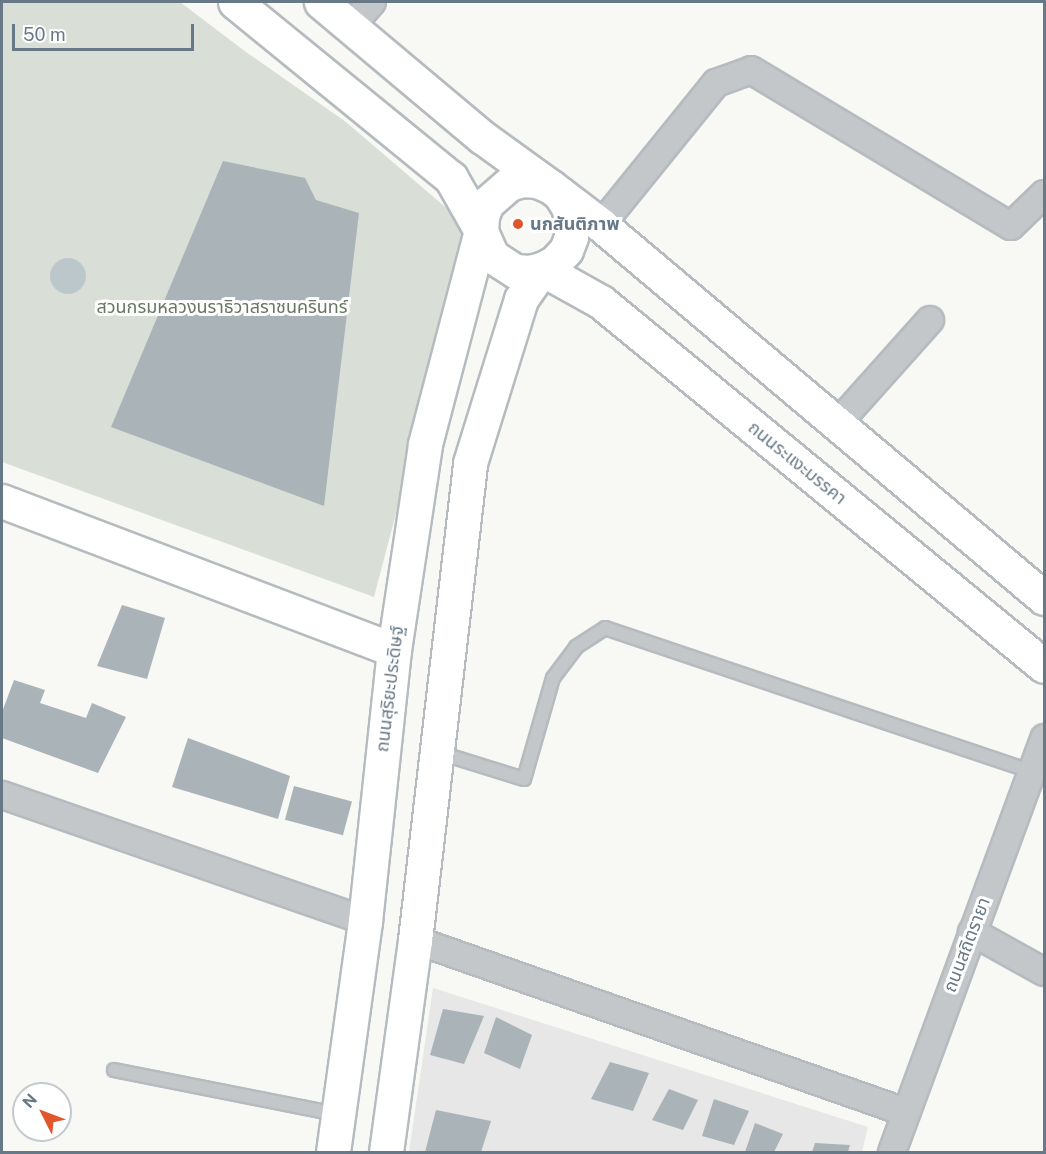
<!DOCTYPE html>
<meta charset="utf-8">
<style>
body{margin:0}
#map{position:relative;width:1046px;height:1154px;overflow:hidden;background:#f8f8f5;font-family:"Public Sans","Noto Sans Thai",sans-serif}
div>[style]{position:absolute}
.built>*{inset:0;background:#e6e7e6}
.green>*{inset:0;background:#d9dfd6}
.water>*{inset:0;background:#bbc7cb}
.round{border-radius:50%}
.building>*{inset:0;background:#aab3b8;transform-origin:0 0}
.roads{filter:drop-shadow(2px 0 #b5bbbf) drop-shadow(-2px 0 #b5bbbf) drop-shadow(0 2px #b5bbbf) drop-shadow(0 -2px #b5bbbf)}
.lane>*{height:12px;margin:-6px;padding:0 6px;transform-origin:6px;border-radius:6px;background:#c3c7ca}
.street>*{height:26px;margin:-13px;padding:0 13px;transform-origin:13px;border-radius:13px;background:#c3c7ca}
.secondary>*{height:33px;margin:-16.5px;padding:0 16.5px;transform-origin:16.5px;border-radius:16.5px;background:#fff}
.primary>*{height:33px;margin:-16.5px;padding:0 16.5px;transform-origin:16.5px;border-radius:16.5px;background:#fff}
.dots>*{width:16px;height:16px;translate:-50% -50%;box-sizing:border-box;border:3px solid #fff;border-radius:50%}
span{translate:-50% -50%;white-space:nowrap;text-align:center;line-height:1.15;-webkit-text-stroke:6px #fff;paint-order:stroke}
.poi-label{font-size:18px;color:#677886;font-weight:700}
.left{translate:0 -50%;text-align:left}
.park-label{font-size:18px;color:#667862}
.street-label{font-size:18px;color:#677886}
.frame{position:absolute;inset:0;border:3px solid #677886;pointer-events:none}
.north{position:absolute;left:12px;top:1082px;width:60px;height:60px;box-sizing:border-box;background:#fff;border:2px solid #c2c9cf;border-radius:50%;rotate:312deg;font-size:16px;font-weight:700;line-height:24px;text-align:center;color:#677886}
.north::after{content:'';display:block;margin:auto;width:21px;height:27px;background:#e1572c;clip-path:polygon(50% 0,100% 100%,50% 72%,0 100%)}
.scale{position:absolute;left:12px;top:24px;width:182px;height:27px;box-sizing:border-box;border:3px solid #677886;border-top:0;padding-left:8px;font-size:18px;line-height:21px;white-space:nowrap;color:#677886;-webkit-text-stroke:4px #fff;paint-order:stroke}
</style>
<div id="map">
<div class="built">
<div style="clip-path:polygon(433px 988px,868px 1127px,862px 1152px,409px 1152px)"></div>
</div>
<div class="green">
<div style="clip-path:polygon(2px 2px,180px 2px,246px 52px,346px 122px,471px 229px,374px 597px,2px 462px)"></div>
</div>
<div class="water">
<div class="round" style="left:50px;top:258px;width:36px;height:36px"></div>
</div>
<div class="building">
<div style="clip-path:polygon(223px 161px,305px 178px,316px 200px,359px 213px,324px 506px,111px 427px)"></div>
<div style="clip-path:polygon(122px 605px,165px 618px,147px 679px,97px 666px)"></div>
<div style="clip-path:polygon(14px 680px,45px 690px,40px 703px,86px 718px,92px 703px,126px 717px,98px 773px,2px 738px,2px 712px)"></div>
<div style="clip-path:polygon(188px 738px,290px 776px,278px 819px,172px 787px)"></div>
<div style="left:294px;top:786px;width:60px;height:35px;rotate:15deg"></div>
<div style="clip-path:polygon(443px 1009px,484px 1016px,464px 1064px,430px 1055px)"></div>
<div style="clip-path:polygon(496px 1017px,532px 1035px,520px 1069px,484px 1053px)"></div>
<div style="clip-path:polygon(610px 1062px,649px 1073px,633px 1111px,591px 1099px)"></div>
<div style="clip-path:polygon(669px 1089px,698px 1100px,683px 1130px,652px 1120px)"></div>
<div style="clip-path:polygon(714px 1099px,749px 1111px,734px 1145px,702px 1136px)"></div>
<div style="clip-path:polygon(436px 1110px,491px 1121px,481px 1152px,425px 1152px)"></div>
<div style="clip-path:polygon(755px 1123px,783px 1134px,774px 1152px,745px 1152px)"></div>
<div style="clip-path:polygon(815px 1143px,850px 1145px,848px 1152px,812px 1152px)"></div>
</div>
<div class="roads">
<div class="lane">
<div style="left:437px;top:752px;width:91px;rotate:17.2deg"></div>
<div style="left:524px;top:779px;width:105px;rotate:-74deg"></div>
<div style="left:553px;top:678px;width:39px;rotate:-53deg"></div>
<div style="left:576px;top:647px;width:35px;rotate:-33deg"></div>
<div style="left:605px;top:628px;width:452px;rotate:18.6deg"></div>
<div style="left:114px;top:1070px;width:227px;rotate:11.2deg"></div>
</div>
<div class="street">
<div style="left:351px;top:26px;width:32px;rotate:-49deg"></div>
<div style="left:601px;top:225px;width:183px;rotate:-51deg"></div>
<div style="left:716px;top:83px;width:37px;rotate:-20deg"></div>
<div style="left:751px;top:70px;width:303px;rotate:31deg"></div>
<div style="left:1011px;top:226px;width:46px;rotate:-44.1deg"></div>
<div style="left:838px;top:423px;width:138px;rotate:-48.2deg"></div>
<div style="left:2px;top:795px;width:384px;rotate:19.1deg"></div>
<div style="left:972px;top:932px;width:82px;rotate:29.1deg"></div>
<div style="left:415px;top:940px;width:519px;rotate:19.34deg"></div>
<div style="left:892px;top:1152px;width:441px;rotate:-69.8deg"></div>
</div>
<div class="secondary">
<div style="left:235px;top:2px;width:279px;rotate:39.2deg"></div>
<div style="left:451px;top:178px;width:61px;rotate:60.5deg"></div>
<div style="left:321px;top:2px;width:210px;rotate:40deg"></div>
<div style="left:482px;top:137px;width:85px;rotate:35.9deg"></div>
<div style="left:2px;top:501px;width:419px;rotate:20.8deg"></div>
</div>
<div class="primary">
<div style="left:560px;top:194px;width:15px;rotate:58deg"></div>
<div style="left:568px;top:207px;width:15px;rotate:74deg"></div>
<div style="left:572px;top:221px;width:16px;rotate:94deg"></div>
<div style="left:571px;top:237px;width:14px;rotate:111deg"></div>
<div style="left:566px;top:250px;width:16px;rotate:133deg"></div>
<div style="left:555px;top:262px;width:15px;rotate:152deg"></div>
<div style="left:542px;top:269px;width:13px;rotate:167deg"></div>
<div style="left:529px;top:272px;width:14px;rotate:-176deg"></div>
<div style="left:515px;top:271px;width:27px;rotate:-147deg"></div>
<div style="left:492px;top:256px;width:27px;rotate:-114deg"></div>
<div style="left:481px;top:231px;width:15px;rotate:-86deg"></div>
<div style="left:482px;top:216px;width:14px;rotate:-69deg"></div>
<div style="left:487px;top:203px;width:29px;rotate:-41deg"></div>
<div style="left:509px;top:184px;width:15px;rotate:-16deg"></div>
<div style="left:523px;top:180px;width:14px;rotate:4deg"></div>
<div style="left:537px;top:181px;width:15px;rotate:23deg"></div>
<div style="left:551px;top:187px;width:63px;rotate:37.2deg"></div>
<div style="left:601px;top:225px;width:579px;rotate:40.1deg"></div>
<div style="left:333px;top:1152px;width:233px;rotate:-82.1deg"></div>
<div style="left:365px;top:921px;width:273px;rotate:-83.9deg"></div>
<div style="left:394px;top:650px;width:208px;rotate:-81.4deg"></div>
<div style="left:425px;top:444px;width:220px;rotate:-75.3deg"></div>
<div style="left:386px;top:1152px;width:214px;rotate:-82.2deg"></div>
<div style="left:415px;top:940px;width:480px;rotate:-83.4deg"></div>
<div style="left:470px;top:463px;width:172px;rotate:-72.7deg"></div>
<div style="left:521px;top:299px;width:37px;rotate:-55deg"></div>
<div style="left:542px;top:269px;width:68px;rotate:29.2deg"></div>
<div style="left:601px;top:302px;width:573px;rotate:39.41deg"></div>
</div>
</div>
<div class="dots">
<div style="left:518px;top:224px;background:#e1572c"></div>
</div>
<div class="poi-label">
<span class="left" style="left:530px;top:224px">นกสันติภาพ</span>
</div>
<div class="park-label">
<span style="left:222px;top:307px">สวนกรมหลวงนราธิวาสราชนครินทร์</span>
</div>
<div class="street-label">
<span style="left:797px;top:463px;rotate:39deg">ถนนระแงะมรรคา</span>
<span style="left:390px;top:689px;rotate:-83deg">ถนนสุริยะประดิษฐ์</span>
<span style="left:967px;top:945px;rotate:-69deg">ถนนสถิตรายา</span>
</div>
<div class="frame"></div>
<div class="north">N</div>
<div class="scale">50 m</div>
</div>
